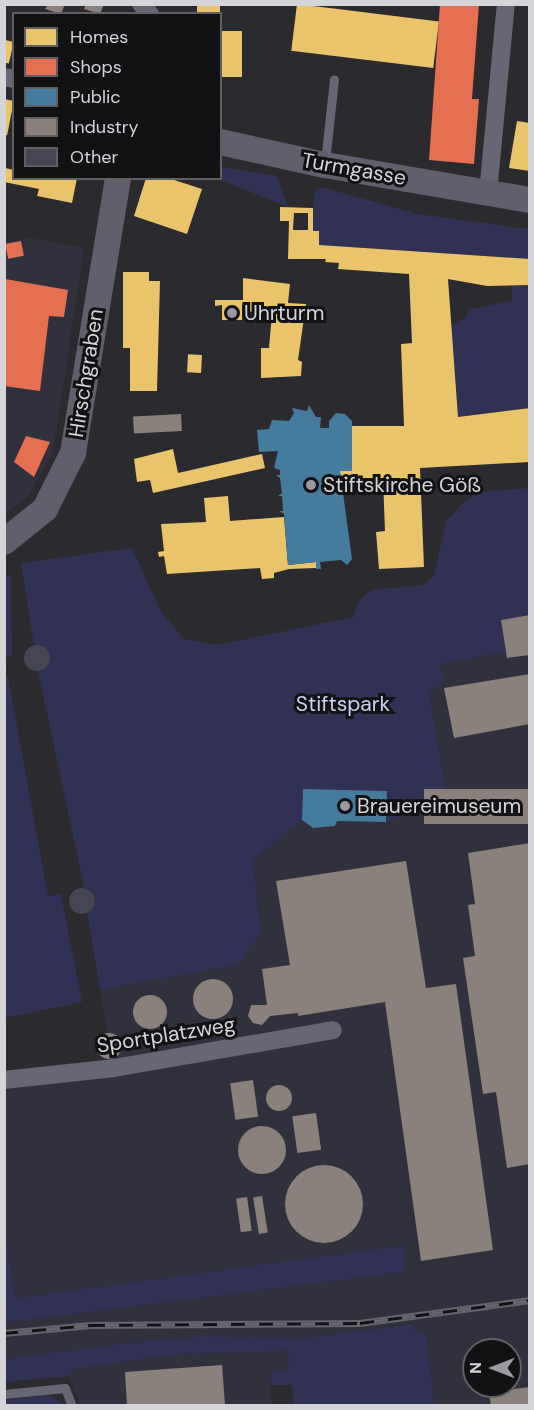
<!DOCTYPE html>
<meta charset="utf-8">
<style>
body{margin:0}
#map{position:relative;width:534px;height:1410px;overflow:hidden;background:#2a2a2f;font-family:"DM Sans",sans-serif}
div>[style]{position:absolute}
.built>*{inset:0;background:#30313c}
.green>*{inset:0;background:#313055}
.homes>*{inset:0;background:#e9c46a;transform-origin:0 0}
.shops>*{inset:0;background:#e76f51;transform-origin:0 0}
.public>*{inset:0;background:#457b9d}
.industry>*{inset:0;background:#8a817c;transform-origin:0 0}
.round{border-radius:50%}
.building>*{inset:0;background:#464554}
.service>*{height:9px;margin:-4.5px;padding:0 4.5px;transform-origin:4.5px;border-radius:4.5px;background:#666675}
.minor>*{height:18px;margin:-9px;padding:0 9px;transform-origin:9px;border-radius:9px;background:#666675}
.secondary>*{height:26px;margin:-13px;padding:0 13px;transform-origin:13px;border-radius:13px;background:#60606d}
.rail>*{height:7px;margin-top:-3.5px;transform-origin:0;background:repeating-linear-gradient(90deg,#121215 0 14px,#65656e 0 28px);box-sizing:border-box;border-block:2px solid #65656e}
.dots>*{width:16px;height:16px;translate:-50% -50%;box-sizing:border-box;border:3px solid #121215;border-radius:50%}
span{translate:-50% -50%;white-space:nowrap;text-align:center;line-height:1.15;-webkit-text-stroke:6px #121215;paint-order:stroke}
.street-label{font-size:21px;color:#d5d5d9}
.poi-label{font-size:21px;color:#d5d5d9}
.left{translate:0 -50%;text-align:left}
.park-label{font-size:21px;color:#cecff7}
.frame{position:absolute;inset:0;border:6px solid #d5d5d9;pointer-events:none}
.legend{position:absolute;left:12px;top:12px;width:210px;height:168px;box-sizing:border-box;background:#121215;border:2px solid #606063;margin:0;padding:8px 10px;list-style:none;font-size:18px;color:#d5d5d9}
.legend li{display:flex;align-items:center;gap:12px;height:30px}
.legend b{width:30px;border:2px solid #606063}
.north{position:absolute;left:462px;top:1338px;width:60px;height:60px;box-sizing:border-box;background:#121215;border:2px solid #606063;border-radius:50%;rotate:270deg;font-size:16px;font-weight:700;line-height:24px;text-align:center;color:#d5d5d9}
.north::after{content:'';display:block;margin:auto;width:21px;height:27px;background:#99999e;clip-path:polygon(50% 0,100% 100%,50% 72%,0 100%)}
</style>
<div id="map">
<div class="built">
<div style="clip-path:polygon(30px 238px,84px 248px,53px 452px,27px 498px,5px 514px,5px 242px)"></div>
<div style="clip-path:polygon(evenodd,529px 615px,529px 1405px,435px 1405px,425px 1332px,413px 1331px,412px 1324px,303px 1338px,203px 1336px,117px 1344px,5px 1359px,5px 1323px,406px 1272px,403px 1245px,16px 1298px,5px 1231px,5px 1089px,115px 1074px,100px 990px,238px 965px,261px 932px,253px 860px,302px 820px,313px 828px,335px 826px,337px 821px,386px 822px,448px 801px,429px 691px,440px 664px,506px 652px,501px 620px,529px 615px,474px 1350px,510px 1350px,510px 1386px,474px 1386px,474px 1350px)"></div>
<div style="clip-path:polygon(289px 1351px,290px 1370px,270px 1372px,272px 1405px,80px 1405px,69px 1376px,71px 1370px,168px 1355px)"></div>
</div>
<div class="green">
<div style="clip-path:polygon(221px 167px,277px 176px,288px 207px,218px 179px)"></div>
<div style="clip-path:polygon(321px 187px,418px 214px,529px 229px,529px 259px,319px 245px,313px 231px,313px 208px,314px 193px)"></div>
<div style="clip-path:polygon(529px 285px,529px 408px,458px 417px,451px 326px,467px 316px,469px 309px,512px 301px,512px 286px)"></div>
<div style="clip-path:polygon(529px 488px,529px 615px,501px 620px,506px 652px,441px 664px,443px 684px,429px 692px,448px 801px,386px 822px,386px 791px,302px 820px,253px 860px,261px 933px,238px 965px,100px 990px,87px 913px,96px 901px,93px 893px,84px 887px,38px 671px,21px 563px,132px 548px,160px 610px,184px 639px,217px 645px,353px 617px,358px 602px,371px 590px,424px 585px,434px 575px,446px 521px,464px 502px,480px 492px)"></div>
<div style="clip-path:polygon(11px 576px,12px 657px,5px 657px,5px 577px)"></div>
<div style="clip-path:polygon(8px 676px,48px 896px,61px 894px,82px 1002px,5px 1018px,4px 677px)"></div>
<div style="clip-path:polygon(5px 1231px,16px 1298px,404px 1245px,406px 1272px,5px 1323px)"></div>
<div style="clip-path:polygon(412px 1324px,413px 1331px,425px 1331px,435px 1405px,294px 1405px,292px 1385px,271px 1385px,270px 1372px,289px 1370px,288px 1351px,168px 1355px,72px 1370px,69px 1376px,5px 1382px,5px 1359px,117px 1344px,203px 1336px,303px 1338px)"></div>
<div style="clip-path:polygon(48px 1395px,67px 1405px,5px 1405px,4px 1400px)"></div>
</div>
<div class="homes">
<div style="left:297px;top:4px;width:143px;height:47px;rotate:7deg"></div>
<div style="left:220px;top:5px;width:9px;height:23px;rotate:90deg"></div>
<div style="left:220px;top:31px;width:22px;height:46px"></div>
<div style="left:5px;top:40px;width:9px;height:22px;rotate:13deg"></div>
<div style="left:4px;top:99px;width:10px;height:35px;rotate:11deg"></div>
<div style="clip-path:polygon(517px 121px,530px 123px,530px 171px,509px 168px)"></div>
<div style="clip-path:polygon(5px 168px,14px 170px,14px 178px,77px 178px,72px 203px,37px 196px,39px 189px,4px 182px)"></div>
<div style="clip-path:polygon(146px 178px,168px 178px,202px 189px,187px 234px,134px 216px)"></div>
<div style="clip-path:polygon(evenodd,280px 207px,313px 208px,313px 231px,319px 231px,319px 245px,530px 259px,530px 285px,487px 286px,448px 279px,458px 417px,530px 408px,530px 462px,420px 468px,424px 567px,379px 569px,376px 532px,385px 531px,383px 478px,347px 478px,348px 493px,342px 493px,340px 471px,352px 471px,350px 426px,404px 426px,401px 344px,412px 343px,409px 274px,338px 269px,339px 263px,325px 262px,326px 259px,288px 259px,289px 221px,280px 221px,280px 207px,294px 213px,308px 213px,308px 230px,293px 230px,294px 213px)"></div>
<div style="clip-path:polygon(123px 272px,149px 272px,149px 281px,160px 281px,157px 391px,130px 391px,130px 348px,123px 348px)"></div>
<div style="clip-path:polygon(243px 278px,290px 284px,288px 303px,306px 304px,298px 360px,302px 362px,301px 376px,261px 378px,261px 348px,269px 348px,272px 314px,246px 311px,246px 305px,242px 305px,242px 320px,222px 320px,222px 305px,215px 306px,215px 300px,243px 300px)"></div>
<div style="left:202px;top:355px;width:18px;height:14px;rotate:93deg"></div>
<div style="clip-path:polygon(173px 449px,178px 473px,262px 454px,265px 468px,153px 493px,150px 480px,137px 482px,134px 459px)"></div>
<div style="clip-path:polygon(228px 496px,230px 521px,284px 517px,288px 565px,316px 562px,316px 568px,289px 569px,274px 573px,274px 578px,262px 579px,260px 568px,167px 574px,164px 556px,159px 557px,158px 552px,164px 551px,161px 524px,206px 522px,204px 498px)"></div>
</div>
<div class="shops">
<div style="clip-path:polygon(440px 4px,479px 4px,472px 99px,479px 99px,474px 164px,429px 160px)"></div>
<div style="left:21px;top:241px;width:15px;height:16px;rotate:79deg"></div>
<div style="clip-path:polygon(5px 279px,68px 290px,64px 317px,49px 316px,40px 391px,4px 386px)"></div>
<div style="clip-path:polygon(26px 436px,50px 442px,34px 477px,14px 462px)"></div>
</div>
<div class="public">
<div style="clip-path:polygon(309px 405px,316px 417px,321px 417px,320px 428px,329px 428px,329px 421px,336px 413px,345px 414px,352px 421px,352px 471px,340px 471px,352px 559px,347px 565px,341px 560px,320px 562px,321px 569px,316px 569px,316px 562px,288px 565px,284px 514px,279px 511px,283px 511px,282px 496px,278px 496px,282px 493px,280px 478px,276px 475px,280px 475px,280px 470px,274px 468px,278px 451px,259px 452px,257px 430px,269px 429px,272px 420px,289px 421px,294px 413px,292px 408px,307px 411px)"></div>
<div style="clip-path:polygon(303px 789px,387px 791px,386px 822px,337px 821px,335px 826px,313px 828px,302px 820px)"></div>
</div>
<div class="industry">
<div style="clip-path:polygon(48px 4px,65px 4px,61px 14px,45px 9px)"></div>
<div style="clip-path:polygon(86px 4px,104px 4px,100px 14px,84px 9px)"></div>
<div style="left:181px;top:414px;width:17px;height:48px;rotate:87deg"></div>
<div style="clip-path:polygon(530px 615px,530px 655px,507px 658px,501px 620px)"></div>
<div style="clip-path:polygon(530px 674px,530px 724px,454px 738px,444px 688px)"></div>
<div style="left:530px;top:789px;width:35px;height:106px;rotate:90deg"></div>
<div style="clip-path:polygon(530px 843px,530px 1164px,507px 1168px,496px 1092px,483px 1094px,463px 958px,475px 956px,468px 905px,475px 904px,468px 853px)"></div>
<div style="clip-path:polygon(406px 861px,426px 988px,456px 984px,493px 1250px,421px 1261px,385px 1002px,298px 1016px,298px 1013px,270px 1016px,262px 1025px,253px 1023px,248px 1016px,251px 1005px,267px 1005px,262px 969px,290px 965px,276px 881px)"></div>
<div class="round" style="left:193px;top:979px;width:40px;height:40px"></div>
<div class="round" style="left:133px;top:995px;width:34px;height:34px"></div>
<div class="round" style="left:96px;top:1033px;width:26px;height:26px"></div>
<div style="left:253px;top:1080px;width:37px;height:23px;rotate:82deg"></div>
<div class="round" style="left:266px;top:1085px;width:26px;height:26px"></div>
<div style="left:316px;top:1113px;width:37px;height:24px;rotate:82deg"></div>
<div class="round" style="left:238px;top:1126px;width:48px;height:48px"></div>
<div class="round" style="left:285px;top:1165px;width:78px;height:78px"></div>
<div style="left:262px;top:1196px;width:37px;height:9px;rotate:81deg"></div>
<div style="left:247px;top:1197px;width:34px;height:11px;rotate:82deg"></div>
<div style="clip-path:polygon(222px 1365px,225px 1405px,127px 1406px,125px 1372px)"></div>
<div style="clip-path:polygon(530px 1387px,530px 1406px,491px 1406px,489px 1392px)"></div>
</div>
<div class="building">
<div class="round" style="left:24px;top:645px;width:26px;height:26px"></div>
<div class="round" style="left:69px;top:888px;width:26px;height:26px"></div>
</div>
<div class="service">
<div style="left:325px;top:162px;width:83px;rotate:-83.8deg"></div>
<div style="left:4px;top:1394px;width:61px;rotate:-5.6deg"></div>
<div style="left:65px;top:1388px;width:19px;rotate:69deg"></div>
</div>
<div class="minor">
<div style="left:141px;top:4px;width:13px;rotate:48deg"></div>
<div style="left:4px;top:77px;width:10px;rotate:11deg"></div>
<div style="left:488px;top:193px;width:190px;rotate:-84.6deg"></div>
<div style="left:4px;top:1080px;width:111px;rotate:-6.2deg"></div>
<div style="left:114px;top:1068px;width:222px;rotate:-9.8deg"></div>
</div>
<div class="secondary">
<div style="left:220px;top:142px;width:107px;rotate:12.4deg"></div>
<div style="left:325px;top:165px;width:208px;rotate:9.7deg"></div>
<div style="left:4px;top:542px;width:53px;rotate:-38.8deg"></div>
<div style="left:45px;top:509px;width:63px;rotate:-63.4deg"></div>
<div style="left:73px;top:453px;width:279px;rotate:-80.7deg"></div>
</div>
<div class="rail">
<div style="left:4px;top:1333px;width:87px;rotate:-5.3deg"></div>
<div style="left:91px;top:1325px;width:269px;rotate:-0.4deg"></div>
<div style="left:360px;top:1323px;width:172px;rotate:-7.7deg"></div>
</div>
<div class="dots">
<div style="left:232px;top:313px;background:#99999e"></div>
<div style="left:311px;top:485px;background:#99999e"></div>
<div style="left:345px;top:806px;background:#99999e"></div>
</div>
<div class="street-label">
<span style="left:354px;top:169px;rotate:10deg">Turmgasse</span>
<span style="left:86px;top:373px;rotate:-81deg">Hirschgraben</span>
<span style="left:166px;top:1035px;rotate:-9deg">Sportplatzweg</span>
</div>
<div class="poi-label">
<span class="left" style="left:244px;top:313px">Uhrturm</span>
<span class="left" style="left:323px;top:485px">Stiftskirche Göß</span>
<span class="left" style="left:357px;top:806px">Brauereimuseum</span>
</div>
<div class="park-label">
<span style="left:343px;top:704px">Stiftspark</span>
</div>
<div class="frame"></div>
<ul class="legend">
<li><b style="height:16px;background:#e9c46a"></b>Homes</li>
<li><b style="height:16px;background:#e76f51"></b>Shops</li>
<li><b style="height:16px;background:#457b9d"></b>Public</li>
<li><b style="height:16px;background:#8a817c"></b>Industry</li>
<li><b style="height:16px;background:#464554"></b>Other</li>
</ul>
<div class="north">N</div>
</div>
